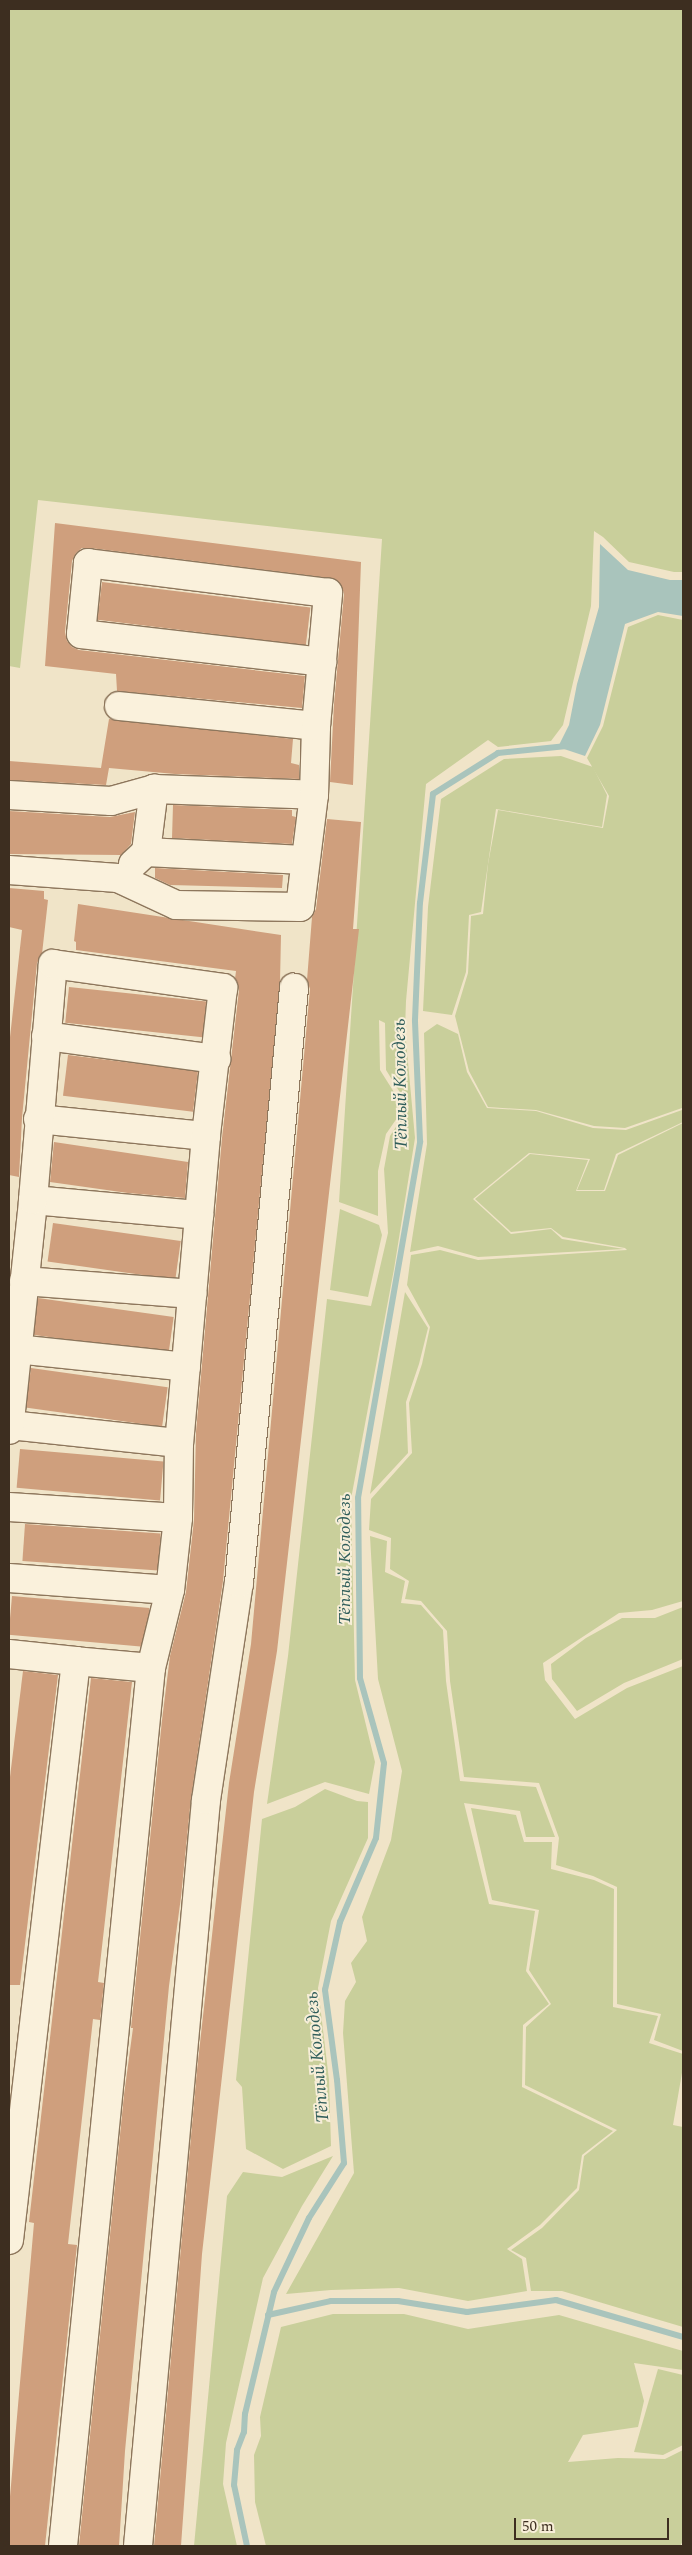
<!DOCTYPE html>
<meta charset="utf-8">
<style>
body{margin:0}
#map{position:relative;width:692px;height:2555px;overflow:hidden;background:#f0e4c8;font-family:Spectral,serif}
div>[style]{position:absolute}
.green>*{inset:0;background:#c9cf9b}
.water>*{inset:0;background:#a9c4bc}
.stream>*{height:6px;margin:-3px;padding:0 3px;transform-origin:3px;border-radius:3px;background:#a9c4bc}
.building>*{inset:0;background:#cf9f7d;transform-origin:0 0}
.roads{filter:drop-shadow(1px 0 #8d765c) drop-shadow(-1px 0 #8d765c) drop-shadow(0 1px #8d765c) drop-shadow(0 -1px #8d765c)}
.minor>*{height:28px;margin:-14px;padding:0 14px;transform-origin:14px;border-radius:14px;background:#faf1dc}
span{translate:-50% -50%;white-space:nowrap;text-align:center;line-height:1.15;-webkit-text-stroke:4px #f7eed8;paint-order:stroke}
.water-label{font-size:18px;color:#2f5d5a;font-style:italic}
.frame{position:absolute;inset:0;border:10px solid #3d2e20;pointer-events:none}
.scale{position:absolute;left:514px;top:2518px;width:155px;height:22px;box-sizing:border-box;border:2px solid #3d2e20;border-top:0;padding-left:6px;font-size:15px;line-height:18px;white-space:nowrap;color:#3d2e20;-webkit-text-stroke:4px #f7eed8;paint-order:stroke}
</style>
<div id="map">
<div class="green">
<div style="clip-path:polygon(9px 9px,683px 9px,683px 572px,674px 572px,629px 562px,603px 537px,594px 531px,591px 606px,563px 725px,551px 741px,498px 747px,488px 740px,426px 784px,406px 1001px,405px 1030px,415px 1138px,394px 1269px,351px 1499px,355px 1680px,375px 1762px,369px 1794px,325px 1782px,267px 1804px,288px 1656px,327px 1299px,371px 1306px,388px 1233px,384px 1169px,390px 1136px,409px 1107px,386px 1070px,385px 1023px,379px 1020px,380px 1070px,404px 1108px,386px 1134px,378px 1171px,378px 1216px,339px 1202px,382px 539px,38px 500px,20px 668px,9px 666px)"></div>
<div style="clip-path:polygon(658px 615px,683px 620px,683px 1110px,682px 1108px,625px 1128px,594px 1126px,536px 1110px,488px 1107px,469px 1071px,455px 1016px,468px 973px,471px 916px,483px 914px,488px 864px,498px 810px,603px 828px,609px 796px,587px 758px,603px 726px,628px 627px)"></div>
<div style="clip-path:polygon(561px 756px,593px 767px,607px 795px,602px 827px,496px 809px,481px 912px,469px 915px,466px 972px,452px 1015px,423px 1011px,428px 907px,441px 799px,504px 759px)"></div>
<div style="clip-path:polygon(437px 1024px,458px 1034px,467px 1072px,487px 1108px,536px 1111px,593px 1128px,626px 1130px,682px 1110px,683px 1122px,616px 1154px,604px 1190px,577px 1190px,590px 1159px,529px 1153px,473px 1199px,511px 1234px,551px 1229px,562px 1239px,624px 1249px,478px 1257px,438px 1246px,410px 1252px,427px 1144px,424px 1033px)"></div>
<div style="clip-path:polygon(683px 1123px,683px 1601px,652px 1610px,619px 1613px,543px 1663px,545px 1680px,575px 1719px,627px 1688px,683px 1666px,683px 2051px,654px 2040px,661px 2014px,617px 2004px,617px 1887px,593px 1876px,556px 1865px,559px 1838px,539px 1783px,464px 1777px,450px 1681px,447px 1631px,421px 1601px,405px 1599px,409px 1581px,390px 1569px,391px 1538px,369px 1530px,371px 1499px,412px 1453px,409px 1403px,422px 1364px,430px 1327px,407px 1285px,411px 1255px,440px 1250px,478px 1260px,627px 1250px,625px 1248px,563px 1237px,551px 1228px,511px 1232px,475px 1199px,530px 1154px,588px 1160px,576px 1191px,605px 1191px,618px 1155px)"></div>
<div style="clip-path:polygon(340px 1209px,379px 1225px,382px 1235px,368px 1297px,330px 1290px)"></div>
<div style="clip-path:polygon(405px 1292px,428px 1328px,419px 1364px,406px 1402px,408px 1453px,370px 1494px)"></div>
<div style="clip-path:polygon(370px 1536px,387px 1541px,385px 1572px,405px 1581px,401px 1603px,421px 1605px,443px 1630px,446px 1681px,460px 1781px,536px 1787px,555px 1837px,526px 1837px,520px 1811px,464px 1803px,489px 1904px,535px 1911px,526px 1971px,549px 2004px,523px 2025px,522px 2087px,613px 2131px,582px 2155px,577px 2188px,540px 2225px,507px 2249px,522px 2259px,527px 2291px,468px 2301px,399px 2288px,331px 2290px,286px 2294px,354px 2173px,343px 2033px,345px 2001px,356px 1982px,351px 1963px,367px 1941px,362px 1917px,391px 1840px,402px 1771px,378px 1679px)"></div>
<div style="clip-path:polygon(683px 1607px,683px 1659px,624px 1683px,577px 1711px,552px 1679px,551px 1664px,586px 1638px,622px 1618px,655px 1618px)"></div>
<div style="clip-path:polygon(325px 1789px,357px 1801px,368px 1802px,368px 1838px,331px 1921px,318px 1988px,329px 2080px,331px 2146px,283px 2169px,246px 2149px,242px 2087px,236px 2080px,262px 1819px,295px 1807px)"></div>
<div style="clip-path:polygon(471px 1808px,516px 1815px,524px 1842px,552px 1842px,551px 1869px,594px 1880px,614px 1889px,613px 2007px,658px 2016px,649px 2043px,683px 2054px,683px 2067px,673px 2125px,683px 2127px,683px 2327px,562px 2291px,531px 2291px,526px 2258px,511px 2250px,542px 2228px,579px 2190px,584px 2156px,617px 2130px,525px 2085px,526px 2027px,551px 2004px,529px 1970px,539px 1910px,492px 1900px)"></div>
<div style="clip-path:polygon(333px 2156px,302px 2206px,263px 2278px,226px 2443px,223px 2484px,237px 2546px,194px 2546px,227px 2196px,243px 2172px,282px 2177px)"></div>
<div style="clip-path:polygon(333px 2314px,404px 2314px,468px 2329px,559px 2315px,683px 2351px,683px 2370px,634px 2363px,644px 2401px,638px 2427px,583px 2435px,568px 2462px,618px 2458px,665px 2459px,683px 2450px,683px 2541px,680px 2546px,266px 2546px,255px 2502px,254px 2455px,261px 2436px,260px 2417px,281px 2327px)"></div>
<div style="clip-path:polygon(658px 2369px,683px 2375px,683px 2445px,663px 2455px,634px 2452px)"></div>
</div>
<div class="water">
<div style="clip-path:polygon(600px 544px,628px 570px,670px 580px,683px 580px,683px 616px,658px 612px,625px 624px,600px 725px,585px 756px,558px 747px,569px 725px,577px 684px,599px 607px)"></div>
</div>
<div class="stream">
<div style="left:268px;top:2315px;width:65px;rotate:-12.5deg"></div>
<div style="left:331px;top:2301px;width:67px"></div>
<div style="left:398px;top:2301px;width:70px;rotate:9.1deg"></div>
<div style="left:467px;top:2312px;width:90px;rotate:-7.7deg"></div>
<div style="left:556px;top:2300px;width:132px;rotate:16.2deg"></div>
<div style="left:247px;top:2546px;width:62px;rotate:-102deg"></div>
<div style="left:234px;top:2485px;width:35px;rotate:-85deg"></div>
<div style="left:237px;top:2450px;width:19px;rotate:-69deg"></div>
<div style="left:244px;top:2432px;width:18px;rotate:-87deg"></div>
<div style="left:245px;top:2414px;width:125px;rotate:-76.6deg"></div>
<div style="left:274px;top:2292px;width:82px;rotate:-64.7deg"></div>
<div style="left:309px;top:2218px;width:65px;rotate:-57.5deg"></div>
<div style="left:344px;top:2163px;width:83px;rotate:-94.8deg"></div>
<div style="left:337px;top:2080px;width:91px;rotate:-97.6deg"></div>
<div style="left:325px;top:1990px;width:70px;rotate:-77.6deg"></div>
<div style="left:340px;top:1922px;width:91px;rotate:-66.8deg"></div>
<div style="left:376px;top:1838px;width:75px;rotate:-83.9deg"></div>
<div style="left:384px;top:1763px;width:88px;rotate:-105.8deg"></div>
<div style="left:360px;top:1678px;width:180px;rotate:-90.6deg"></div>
<div style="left:358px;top:1498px;width:362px;rotate:-80.1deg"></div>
<div style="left:420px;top:1141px;width:121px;rotate:-92.4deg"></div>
<div style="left:415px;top:1020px;width:117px;rotate:-87.6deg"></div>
<div style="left:420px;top:903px;width:110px;rotate:-83.2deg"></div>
<div style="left:433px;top:794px;width:77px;rotate:-32.2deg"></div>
<div style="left:498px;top:753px;width:69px;rotate:-5.8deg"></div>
</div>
<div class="building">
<div style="clip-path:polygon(55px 523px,361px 562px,353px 785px,330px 782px,334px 704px,344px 594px,342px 587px,338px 581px,330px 578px,90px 548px,82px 548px,76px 553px,72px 561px,65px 632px,67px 641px,72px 647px,79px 650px,305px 676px,302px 708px,117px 691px,116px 674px,45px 666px)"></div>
<div style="left:102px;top:582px;width:210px;height:38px;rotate:7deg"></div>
<div style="clip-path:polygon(109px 719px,293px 739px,291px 763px,299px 765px,299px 779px,175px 774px,109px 768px,106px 785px,9px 780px,9px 761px,101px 768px)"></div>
<div style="clip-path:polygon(173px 805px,292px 810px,292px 816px,296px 817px,292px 844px,172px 838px)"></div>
<div style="clip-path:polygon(9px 811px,110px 817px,135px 812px,131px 844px,121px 855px,9px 854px)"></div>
<div style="clip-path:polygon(327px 819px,361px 822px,353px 929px,359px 929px,277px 1651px,254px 1792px,202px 2254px,181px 2546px,154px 2546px,197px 2070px,229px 1783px,251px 1644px,310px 989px,307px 980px,312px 917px,316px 909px)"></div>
<div style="clip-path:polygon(155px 868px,283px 875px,282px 888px,170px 885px,155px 878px)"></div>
<div style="clip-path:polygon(9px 888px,44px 891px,44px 899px,48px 900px,42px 954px,37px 963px,22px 1118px,19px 1177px,9px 1175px,9px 1046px,22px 930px,9px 927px)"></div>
<div style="clip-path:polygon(78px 904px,281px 935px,280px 982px,223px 1581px,191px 1798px,181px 1897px,169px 1986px,125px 2451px,119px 2546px,79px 2546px,124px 2095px,133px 2028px,131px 2028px,162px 1720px,170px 1656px,186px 1592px,194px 1520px,196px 1432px,222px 1138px,239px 990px,235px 979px,236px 971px,76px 950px,76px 942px,74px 941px)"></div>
<div style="left:69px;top:987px;width:138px;height:36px;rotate:6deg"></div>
<div style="left:68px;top:1055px;width:131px;height:41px;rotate:7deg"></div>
<div style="clip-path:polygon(54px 1142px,188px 1162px,185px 1198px,128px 1193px,50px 1182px)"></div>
<div style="left:53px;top:1223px;width:129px;height:39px;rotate:8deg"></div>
<div style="left:38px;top:1298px;width:137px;height:37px;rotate:8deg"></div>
<div style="left:31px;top:1368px;width:138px;height:40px;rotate:8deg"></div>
<div style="left:20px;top:1449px;width:144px;height:39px;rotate:5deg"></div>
<div style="left:25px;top:1524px;width:136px;height:37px;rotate:4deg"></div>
<div style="left:12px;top:1596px;width:138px;height:39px;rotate:5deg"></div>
<div style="clip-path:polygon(23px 1671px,58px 1675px,20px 1985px,9px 1985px,9px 1785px)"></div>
<div style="clip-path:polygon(91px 1678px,132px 1682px,98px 1982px,104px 1983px,100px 2020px,93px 2019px,68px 2244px,77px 2245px,45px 2546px,9px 2546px,9px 2508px,34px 2223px,29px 2222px)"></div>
</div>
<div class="roads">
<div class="minor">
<div style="left:119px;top:706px;width:198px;rotate:5.8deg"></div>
<div style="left:9px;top:795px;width:102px;rotate:3.4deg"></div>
<div style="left:111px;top:801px;width:45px;rotate:-15.6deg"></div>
<div style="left:154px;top:789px;width:160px;rotate:2.1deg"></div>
<div style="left:146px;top:852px;width:158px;rotate:2.9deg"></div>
<div style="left:133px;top:864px;width:18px;rotate:-43deg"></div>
<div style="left:146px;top:852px;width:64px;rotate:-82.8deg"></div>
<div style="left:9px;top:870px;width:109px;rotate:4.2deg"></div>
<div style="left:118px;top:878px;width:64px;rotate:25deg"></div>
<div style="left:176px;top:905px;width:124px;rotate:0.9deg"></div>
<div style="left:300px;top:907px;width:113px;rotate:-82.9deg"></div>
<div style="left:314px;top:795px;width:69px;rotate:-88.3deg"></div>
<div style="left:316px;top:726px;width:134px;rotate:-84.8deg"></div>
<div style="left:328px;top:593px;width:242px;rotate:-172.9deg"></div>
<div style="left:88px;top:563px;width:71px;rotate:95.6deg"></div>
<div style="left:81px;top:634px;width:243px;rotate:6.6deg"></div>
<div style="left:46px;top:1036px;width:172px;rotate:7.7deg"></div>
<div style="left:38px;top:1119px;width:169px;rotate:5.8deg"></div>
<div style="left:33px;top:1200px;width:167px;rotate:5.2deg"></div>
<div style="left:24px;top:1281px;width:169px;rotate:4.4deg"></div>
<div style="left:16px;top:1349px;width:171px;rotate:6deg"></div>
<div style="left:10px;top:1425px;width:170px;rotate:6.1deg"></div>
<div style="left:9px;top:1430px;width:231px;rotate:-84deg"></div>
<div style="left:33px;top:1200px;width:237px;rotate:-85.2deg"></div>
<div style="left:53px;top:964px;width:172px;rotate:8deg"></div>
<div style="left:223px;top:988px;width:149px;rotate:96.6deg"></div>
<div style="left:206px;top:1136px;width:308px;rotate:95deg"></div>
<div style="left:179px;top:1443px;width:75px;rotate:90.8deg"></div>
<div style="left:178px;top:1518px;width:72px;rotate:96.3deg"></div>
<div style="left:170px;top:1590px;width:80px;rotate:103.7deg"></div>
<div style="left:151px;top:1668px;width:75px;rotate:-174.7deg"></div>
<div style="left:9px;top:1507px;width:169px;rotate:3.7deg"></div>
<div style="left:9px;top:1578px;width:161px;rotate:4.3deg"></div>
<div style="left:9px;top:1654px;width:67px;rotate:6deg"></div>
<div style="left:76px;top:1661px;width:583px;rotate:96.6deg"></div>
<div style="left:63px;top:2546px;width:882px;rotate:-84.28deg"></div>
<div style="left:138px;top:2546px;width:749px;rotate:-84.79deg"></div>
<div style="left:206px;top:1800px;width:219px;rotate:-81.4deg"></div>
<div style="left:239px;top:1583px;width:598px;rotate:-84.72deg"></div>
</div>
</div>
<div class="water-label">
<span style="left:401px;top:1084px;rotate:-91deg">Тёплый Колодезь</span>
<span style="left:345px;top:1559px;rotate:-90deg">Тёплый Колодезь</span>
<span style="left:318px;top:2057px;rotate:-95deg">Тёплый Колодезь</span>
</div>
<div class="frame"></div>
<div class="scale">50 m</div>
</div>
